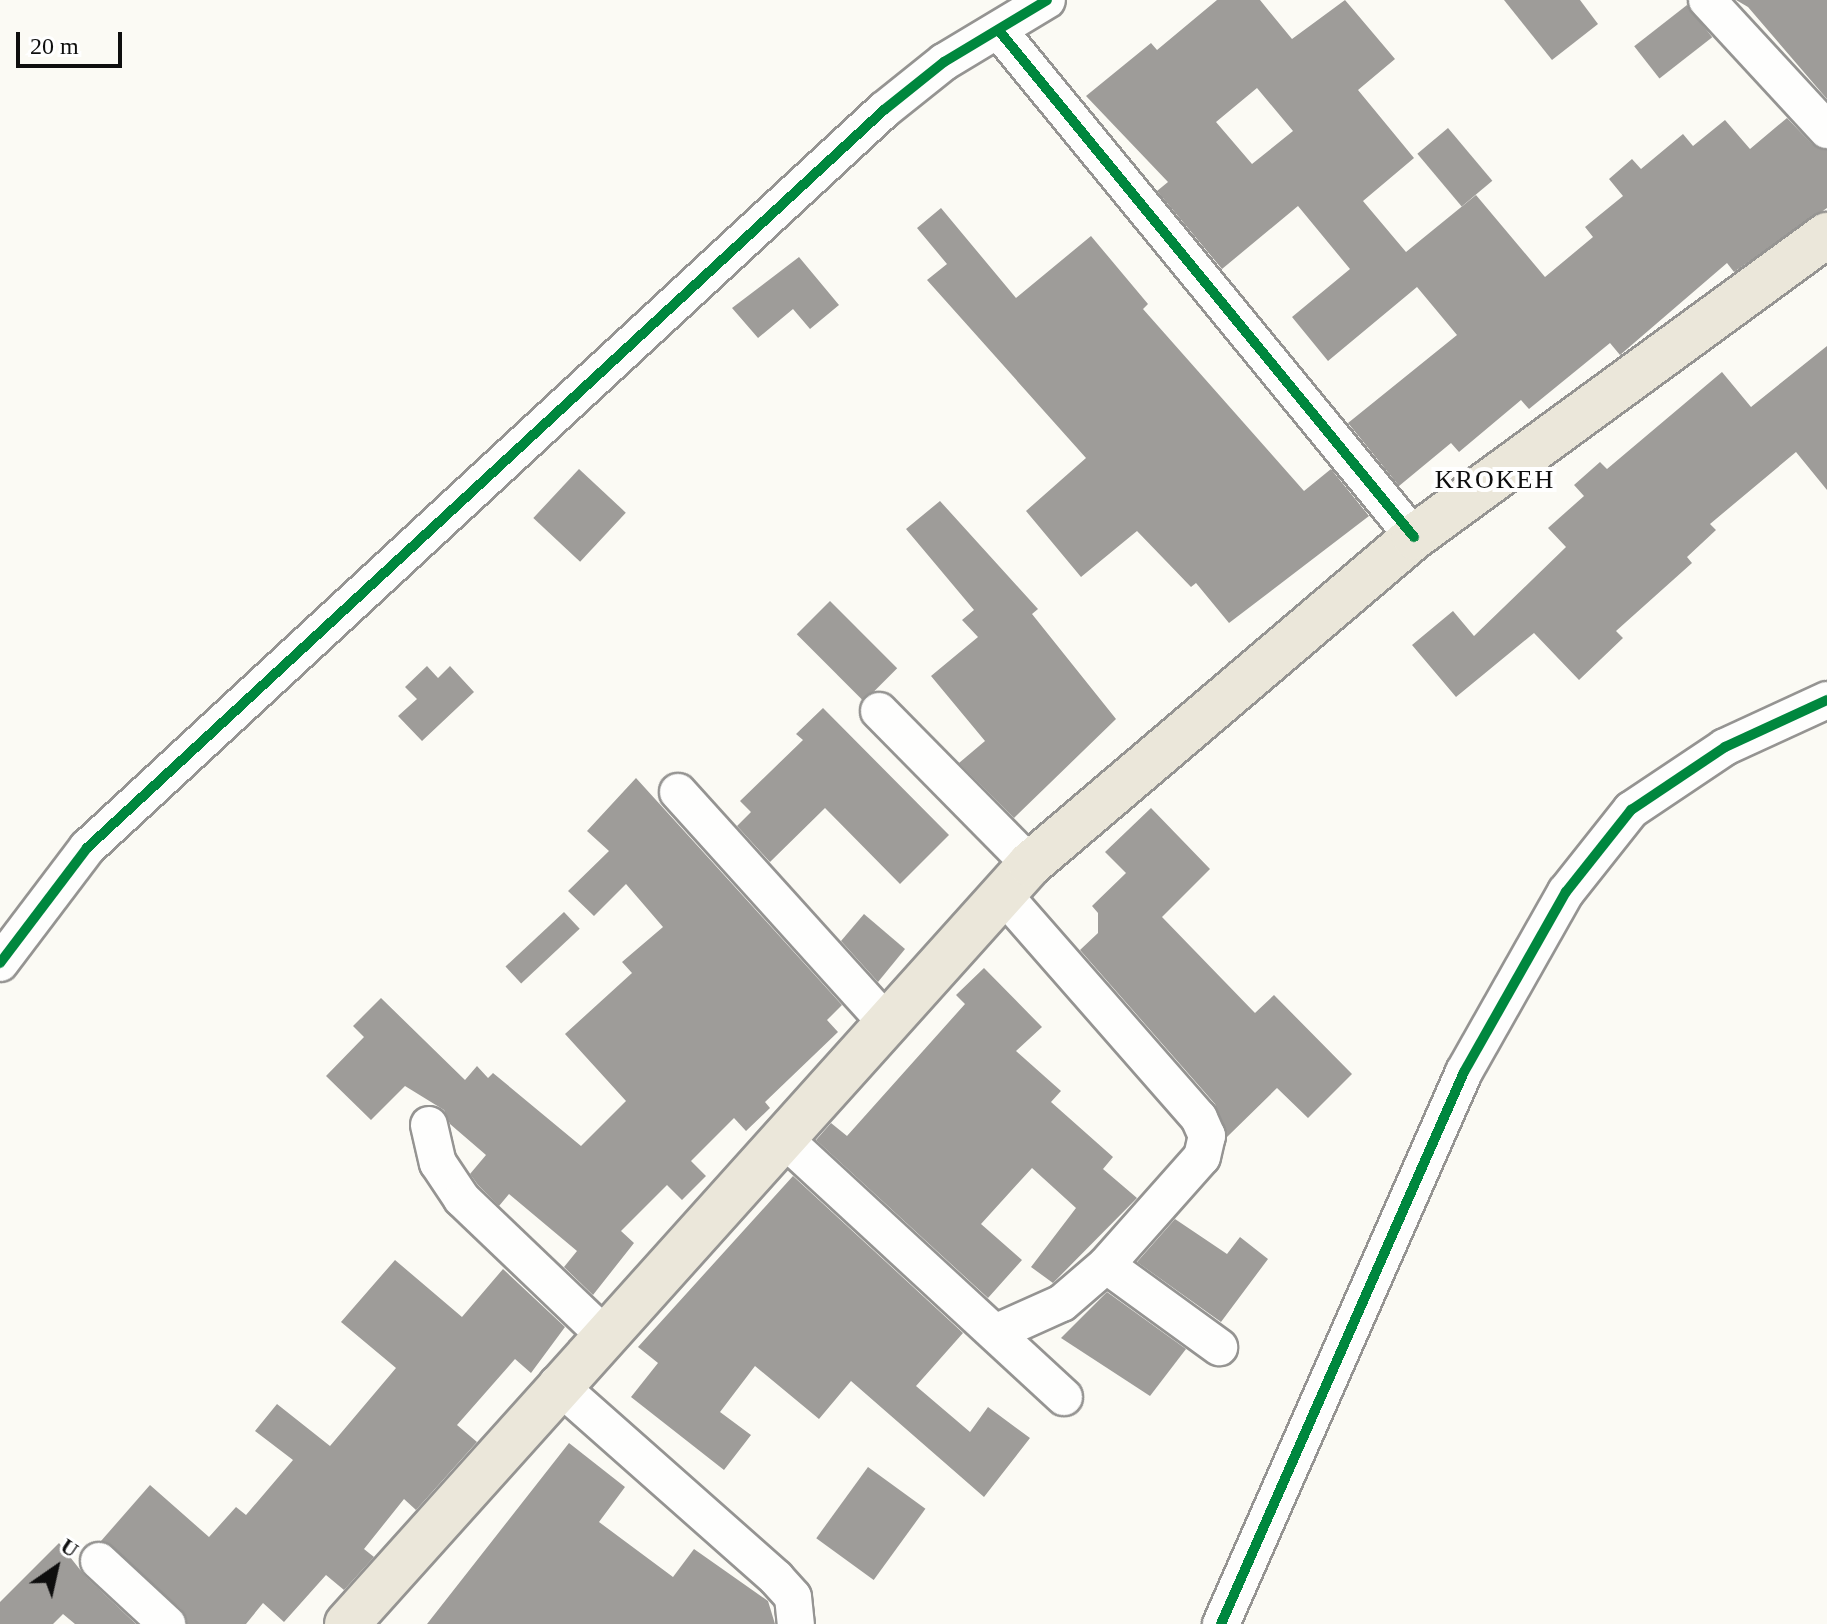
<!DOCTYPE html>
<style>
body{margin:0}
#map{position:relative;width:1827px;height:1624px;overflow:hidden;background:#fbfaf4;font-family:"Times New Roman",serif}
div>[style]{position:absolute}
.building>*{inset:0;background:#9e9c99;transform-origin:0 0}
.roads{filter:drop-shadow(2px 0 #959492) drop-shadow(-2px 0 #959492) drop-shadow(0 2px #959492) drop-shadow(0 -2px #959492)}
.minor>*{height:36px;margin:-18px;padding:0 18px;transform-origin:18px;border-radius:18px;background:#fefefd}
.major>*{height:44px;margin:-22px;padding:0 22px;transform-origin:22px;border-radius:22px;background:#ebe7da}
.cycleway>*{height:10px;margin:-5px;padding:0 5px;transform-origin:5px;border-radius:5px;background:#00873e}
span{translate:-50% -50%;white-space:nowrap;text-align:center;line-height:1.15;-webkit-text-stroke:8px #fff;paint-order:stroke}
.quarter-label{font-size:26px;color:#0e0e0e;letter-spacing:2px}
.north{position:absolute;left:16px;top:1528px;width:80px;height:80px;-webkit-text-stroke:6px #fff;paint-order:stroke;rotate:34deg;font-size:22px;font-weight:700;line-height:32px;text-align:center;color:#0e0e0e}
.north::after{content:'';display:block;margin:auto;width:28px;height:36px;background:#0e0e0e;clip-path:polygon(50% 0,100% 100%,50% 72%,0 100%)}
.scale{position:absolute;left:16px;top:32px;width:106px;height:36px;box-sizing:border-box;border:4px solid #0e0e0e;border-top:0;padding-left:10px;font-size:24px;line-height:28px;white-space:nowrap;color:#0e0e0e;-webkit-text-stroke:6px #fff;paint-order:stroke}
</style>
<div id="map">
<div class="building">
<div style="clip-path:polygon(evenodd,1217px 0,1260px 0,1292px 39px,1345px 0,1395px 59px,1358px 90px,1414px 158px,1363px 201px,1406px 252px,1476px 195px,1545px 277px,1593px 237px,1585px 227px,1623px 196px,1609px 179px,1632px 159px,1641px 169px,1683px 134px,1693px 146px,1725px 120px,1750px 149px,1787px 118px,1812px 144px,1827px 150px,1827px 208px,1734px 272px,1727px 263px,1620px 355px,1610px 343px,1529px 409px,1521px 400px,1459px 452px,1451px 443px,1399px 486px,1348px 423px,1457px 335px,1417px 287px,1328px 361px,1292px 317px,1350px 269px,1298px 206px,1222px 269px,1157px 191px,1168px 182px,1086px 96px,1151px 43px,1157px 50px,1217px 0,1257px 88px,1293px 131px,1252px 164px,1216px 122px,1257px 88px)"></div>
<div style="clip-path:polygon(1504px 0,1580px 0,1598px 24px,1552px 60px)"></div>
<div style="clip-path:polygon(1736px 0,1827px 0,1827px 99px,1748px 7px)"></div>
<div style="left:1687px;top:5px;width:41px;height:67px;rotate:52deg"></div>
<div style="left:1448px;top:128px;width:69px;height:40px;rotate:50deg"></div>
<div style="clip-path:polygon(941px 208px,1016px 298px,1091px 236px,1148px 304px,1143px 309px,1304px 491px,1331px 469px,1369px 516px,1229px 623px,1196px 583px,1191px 587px,1137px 531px,1081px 577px,1026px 511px,1086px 458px,927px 280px,947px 264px,917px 228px)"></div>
<div style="clip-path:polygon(799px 257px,839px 305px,810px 329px,793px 309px,758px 338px,732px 308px)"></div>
<div style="clip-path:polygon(1827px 346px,1827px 490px,1796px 452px,1710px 524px,1716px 530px,1687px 557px,1692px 563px,1616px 631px,1623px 638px,1579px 680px,1534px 633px,1456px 697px,1412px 645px,1453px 611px,1474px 636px,1566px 547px,1548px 528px,1584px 496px,1574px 485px,1600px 462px,1607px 469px,1722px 372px,1751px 407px)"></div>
<div style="left:579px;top:469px;width:64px;height:67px;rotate:43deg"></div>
<div style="clip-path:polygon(940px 501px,1038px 609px,1032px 614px,1116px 719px,1014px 818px,959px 763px,985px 741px,931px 676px,978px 637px,962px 620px,974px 610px,906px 529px)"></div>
<div style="left:830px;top:601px;width:95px;height:47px;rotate:45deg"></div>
<div style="clip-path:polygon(427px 666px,438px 678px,450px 666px,474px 692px,422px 741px,398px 716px,417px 699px,405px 687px)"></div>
<div style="clip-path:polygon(823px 708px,949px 835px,900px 884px,825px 808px,770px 862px,737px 826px,751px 812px,740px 801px,803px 740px,796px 734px)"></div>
<div style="clip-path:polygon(636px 778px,842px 1005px,827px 1020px,838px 1032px,765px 1102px,770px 1108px,746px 1131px,734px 1118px,691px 1161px,706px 1176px,682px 1200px,667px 1185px,621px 1231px,634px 1243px,593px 1295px,564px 1267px,577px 1251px,509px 1194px,499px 1206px,478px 1185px,470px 1174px,486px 1155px,450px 1124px,444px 1110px,405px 1086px,371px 1120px,326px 1076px,364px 1037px,353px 1026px,381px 998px,465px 1080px,477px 1066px,488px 1078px,493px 1073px,581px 1146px,626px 1101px,565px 1034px,632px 973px,622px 962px,663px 927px,626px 884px,594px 916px,568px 891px,609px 851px,587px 831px)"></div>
<div style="clip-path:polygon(1151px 808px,1210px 869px,1162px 917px,1255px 1013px,1274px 995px,1352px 1074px,1308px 1118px,1277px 1088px,1227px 1137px,1215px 1104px,1080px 950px,1098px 933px,1098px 913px,1092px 906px,1126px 873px,1105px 852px)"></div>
<div style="left:564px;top:912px;width:23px;height:80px;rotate:47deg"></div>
<div style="clip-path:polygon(864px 914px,905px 949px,878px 982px,841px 941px)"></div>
<div style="clip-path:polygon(984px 968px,1042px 1027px,1016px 1051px,1061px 1091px,1051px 1102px,1113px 1157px,1103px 1169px,1137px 1198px,1053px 1283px,1031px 1267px,1076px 1208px,1032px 1168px,981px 1224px,1022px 1260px,988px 1298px,816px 1140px,831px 1123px,847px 1136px,965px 1004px,956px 995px)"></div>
<div style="clip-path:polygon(793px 1176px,963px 1333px,916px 1386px,970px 1432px,988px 1407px,1030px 1438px,984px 1497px,851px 1381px,819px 1419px,755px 1366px,720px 1412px,751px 1435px,724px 1470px,631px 1397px,658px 1363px,638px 1347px)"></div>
<div style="clip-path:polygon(1175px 1219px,1227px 1254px,1240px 1237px,1268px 1259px,1221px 1322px,1137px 1262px)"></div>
<div style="clip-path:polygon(395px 1260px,462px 1317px,503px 1269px,565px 1327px,531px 1373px,515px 1359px,457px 1425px,477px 1442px,416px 1510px,404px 1499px,364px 1549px,374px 1557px,344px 1590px,326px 1575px,284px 1622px,263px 1603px,246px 1624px,187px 1624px,181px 1609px,101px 1541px,150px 1485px,209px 1537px,236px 1507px,246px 1515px,293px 1460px,255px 1431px,277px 1404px,330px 1446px,396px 1368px,341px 1322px)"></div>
<div style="clip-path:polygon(1107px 1292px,1186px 1349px,1150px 1396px,1061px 1338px)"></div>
<div style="clip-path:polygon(569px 1443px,625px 1487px,599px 1522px,673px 1577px,694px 1549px,768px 1601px,775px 1624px,427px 1624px)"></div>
<div style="left:868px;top:1467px;width:71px;height:88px;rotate:36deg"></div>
<div style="clip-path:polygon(59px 1543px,85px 1576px,136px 1624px,75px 1624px,63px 1614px,53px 1624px,0 1624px,0 1602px)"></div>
</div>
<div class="roads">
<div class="minor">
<div style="left:1707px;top:0;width:177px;rotate:47.3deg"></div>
<div style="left:1000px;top:32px;width:653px;rotate:50.66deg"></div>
<div style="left:879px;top:711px;width:215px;rotate:45.4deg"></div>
<div style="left:678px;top:792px;width:309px;rotate:47.9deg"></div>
<div style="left:0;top:963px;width:144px;rotate:-52.9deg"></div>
<div style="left:87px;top:848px;width:1086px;rotate:-42.8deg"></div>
<div style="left:884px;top:110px;width:77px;rotate:-38.7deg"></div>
<div style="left:944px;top:62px;width:120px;rotate:-31deg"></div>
<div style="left:429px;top:1125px;width:39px;rotate:77deg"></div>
<div style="left:438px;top:1163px;width:43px;rotate:56.3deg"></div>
<div style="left:462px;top:1199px;width:194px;rotate:43.7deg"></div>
<div style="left:781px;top:1136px;width:385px;rotate:42.7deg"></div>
<div style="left:1106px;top:1265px;width:140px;rotate:36deg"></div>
<div style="left:995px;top:1333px;width:73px;rotate:-24.1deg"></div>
<div style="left:1062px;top:1303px;width:58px;rotate:-40.8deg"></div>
<div style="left:1106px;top:1265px;width:144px;rotate:-48.4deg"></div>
<div style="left:1202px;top:1157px;width:22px;rotate:-77deg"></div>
<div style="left:1207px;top:1136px;width:20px;rotate:-114deg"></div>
<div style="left:1199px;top:1118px;width:300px;rotate:-131.2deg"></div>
<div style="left:557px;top:1384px;width:293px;rotate:41.5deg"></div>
<div style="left:776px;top:1578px;width:25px;rotate:48deg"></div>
<div style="left:793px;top:1597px;width:27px;rotate:84deg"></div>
<div style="left:99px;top:1561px;width:93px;rotate:42.8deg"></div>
<div style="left:1221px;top:1624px;width:603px;rotate:-66.24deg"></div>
<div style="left:1464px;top:1072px;width:207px;rotate:-60.5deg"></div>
<div style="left:1566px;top:892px;width:105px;rotate:-51.6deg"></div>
<div style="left:1631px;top:810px;width:113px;rotate:-33.8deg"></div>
<div style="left:1725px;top:747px;width:112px;rotate:-24.7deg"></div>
</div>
<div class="major">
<div style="left:347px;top:1624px;width:1022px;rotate:-48.05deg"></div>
<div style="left:1030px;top:864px;width:504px;rotate:-40.42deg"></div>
<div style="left:1414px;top:537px;width:512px;rotate:-36.18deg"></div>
</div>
</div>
<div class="cycleway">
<div style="left:1000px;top:32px;width:653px;rotate:50.66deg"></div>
<div style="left:0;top:963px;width:144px;rotate:-52.9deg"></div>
<div style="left:87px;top:848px;width:1086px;rotate:-42.8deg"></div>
<div style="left:884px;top:110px;width:77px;rotate:-38.7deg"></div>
<div style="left:944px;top:62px;width:120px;rotate:-31deg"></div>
<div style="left:1221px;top:1624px;width:603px;rotate:-66.24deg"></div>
<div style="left:1464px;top:1072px;width:207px;rotate:-60.5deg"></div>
<div style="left:1566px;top:892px;width:105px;rotate:-51.6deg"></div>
<div style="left:1631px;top:810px;width:113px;rotate:-33.8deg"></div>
<div style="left:1725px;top:747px;width:112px;rotate:-24.7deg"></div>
</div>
<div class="quarter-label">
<span style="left:1495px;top:480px">KROKEH</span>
</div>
<div class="north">U</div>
<div class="scale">20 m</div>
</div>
